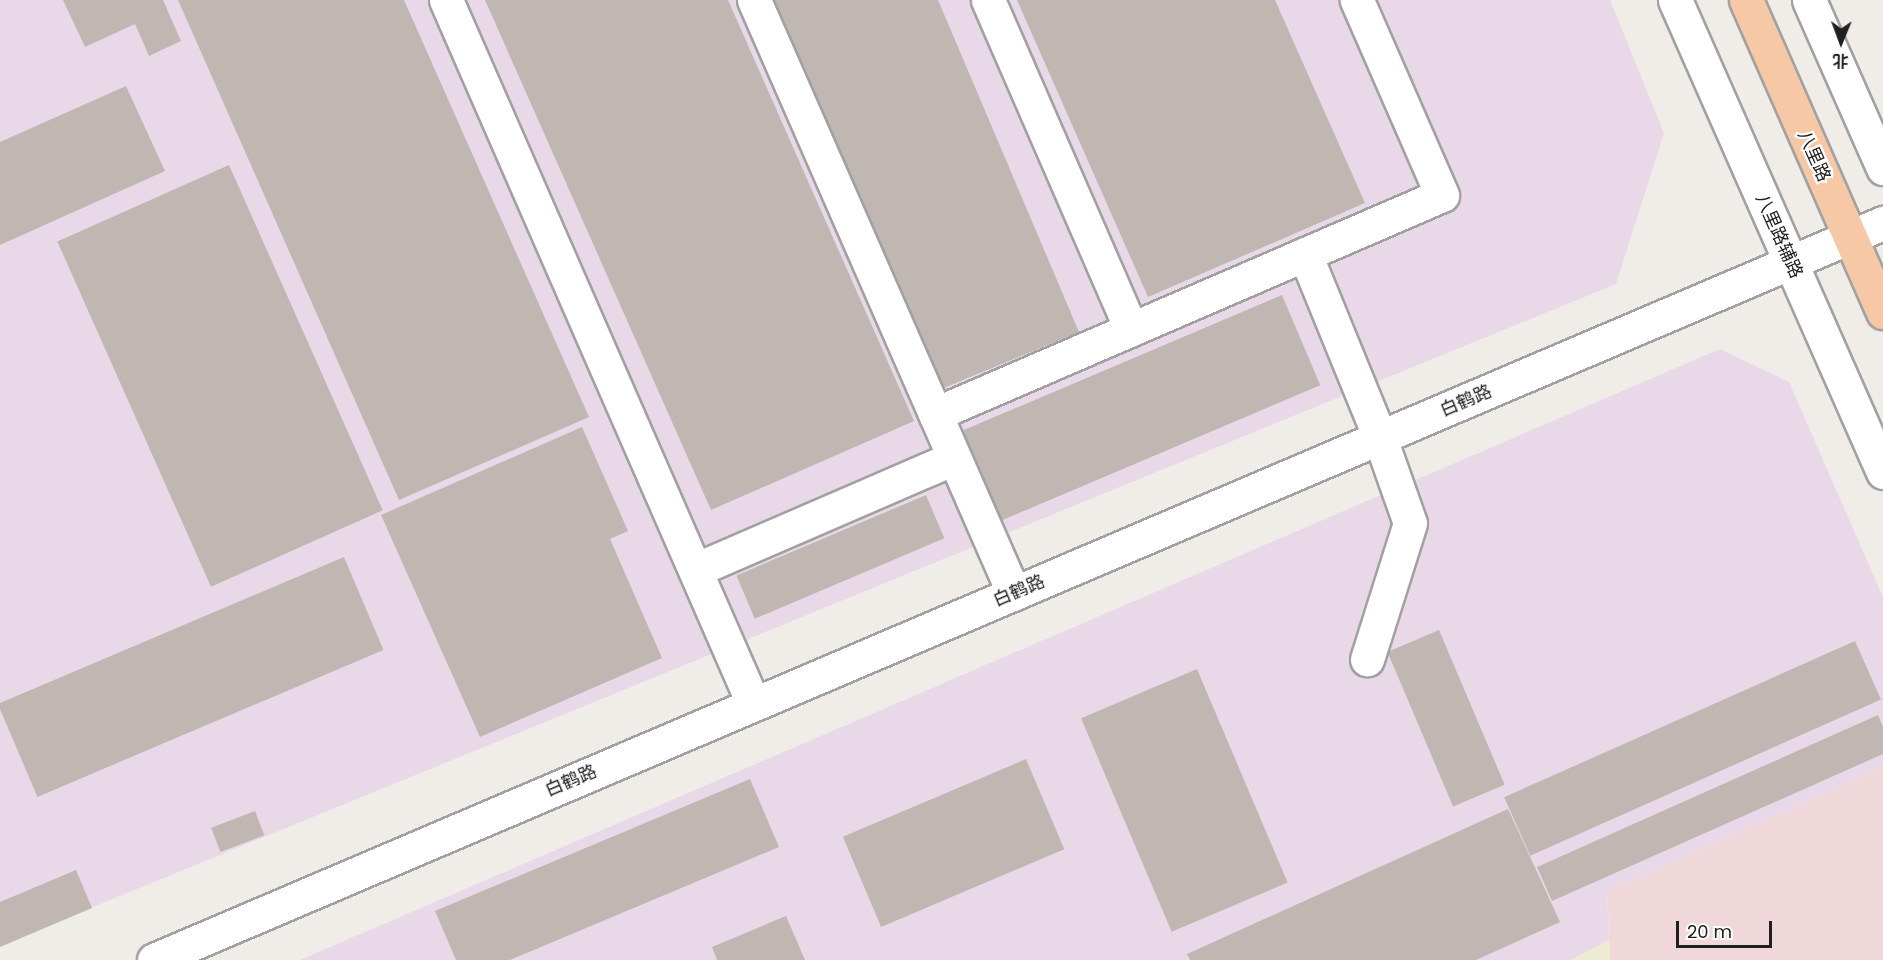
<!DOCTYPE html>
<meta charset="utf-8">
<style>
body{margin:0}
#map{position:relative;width:1883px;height:960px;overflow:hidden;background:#f0ece7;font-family:Poppins,"Noto Sans SC",sans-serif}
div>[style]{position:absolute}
.commercial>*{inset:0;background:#f0d7da}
.industrial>*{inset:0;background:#e9d9e8}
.farmland>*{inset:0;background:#edecd3}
.building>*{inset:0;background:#c0b7b3;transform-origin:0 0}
.roads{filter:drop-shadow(2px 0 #a1a1a1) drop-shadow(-2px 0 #a1a1a1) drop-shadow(0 2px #a1a1a1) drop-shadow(0 -2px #a1a1a1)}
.minor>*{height:33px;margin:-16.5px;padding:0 16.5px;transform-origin:16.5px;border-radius:16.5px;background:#fff}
.major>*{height:33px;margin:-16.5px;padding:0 16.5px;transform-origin:16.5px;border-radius:16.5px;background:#f7c8a5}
span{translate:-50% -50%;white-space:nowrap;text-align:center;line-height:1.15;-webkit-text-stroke:4.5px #fff;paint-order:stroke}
.street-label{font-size:18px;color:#202020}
.north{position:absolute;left:1811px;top:12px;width:60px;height:60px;-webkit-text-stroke:4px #fff;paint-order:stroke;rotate:181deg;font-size:16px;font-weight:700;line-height:24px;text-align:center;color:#202020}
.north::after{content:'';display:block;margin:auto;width:21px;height:27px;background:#202020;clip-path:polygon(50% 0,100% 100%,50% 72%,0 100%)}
.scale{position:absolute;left:1676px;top:921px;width:96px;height:27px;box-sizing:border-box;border:3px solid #202020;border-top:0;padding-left:8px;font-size:18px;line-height:21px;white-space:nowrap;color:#202020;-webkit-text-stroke:4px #fff;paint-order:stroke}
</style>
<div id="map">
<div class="commercial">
<div style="clip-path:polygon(1883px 767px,1883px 960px,1610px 960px,1607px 891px)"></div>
</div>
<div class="industrial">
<div style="clip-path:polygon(0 0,1610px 0,1664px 133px,1616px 284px,0 945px)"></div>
<div style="clip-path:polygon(1720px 349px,1789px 382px,1883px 597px,1883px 767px,1607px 891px,1609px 940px,1571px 960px,300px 960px)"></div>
</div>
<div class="farmland">
<div style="clip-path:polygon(1609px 940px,1610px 960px,1571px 960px)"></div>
</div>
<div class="building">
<div style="clip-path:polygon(63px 0,163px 0,181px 41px,149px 56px,135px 24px,85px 47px)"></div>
<div style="clip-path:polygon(178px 0,404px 0,589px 417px,399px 500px)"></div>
<div style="clip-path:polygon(485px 0,728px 0,914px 421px,711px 510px)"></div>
<div style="clip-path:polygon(768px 0,938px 0,1079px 332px,934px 392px)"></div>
<div style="clip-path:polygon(1017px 0,1275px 0,1365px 203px,1148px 297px)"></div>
<div style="clip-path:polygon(126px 86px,165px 171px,0 245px,0 142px)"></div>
<div style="left:229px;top:165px;width:378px;height:188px;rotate:66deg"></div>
<div style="left:1282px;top:295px;width:98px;height:347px;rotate:67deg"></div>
<div style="clip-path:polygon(582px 427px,628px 531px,610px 539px,662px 658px,480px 737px,381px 515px)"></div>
<div style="left:926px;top:495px;width:47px;height:206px;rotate:67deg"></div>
<div style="left:344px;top:557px;width:101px;height:376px;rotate:67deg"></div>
<div style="left:1439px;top:630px;width:168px;height:56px;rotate:67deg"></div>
<div style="left:1855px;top:641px;width:64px;height:384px;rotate:66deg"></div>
<div style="left:1197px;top:669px;width:232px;height:126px;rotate:67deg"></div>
<div style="clip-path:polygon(1878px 715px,1883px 727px,1883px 754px,1552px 901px,1537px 867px)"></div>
<div style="left:1026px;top:759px;width:98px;height:199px;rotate:67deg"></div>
<div style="clip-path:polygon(750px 779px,779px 847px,510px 960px,456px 960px,435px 911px)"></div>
<div style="clip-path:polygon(1508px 809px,1560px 922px,1476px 960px,1190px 960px,1187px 954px)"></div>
<div style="left:255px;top:811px;width:26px;height:47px;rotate:69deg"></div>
<div style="clip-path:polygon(76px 870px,92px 908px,0 947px,0 902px)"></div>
<div style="clip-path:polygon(786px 916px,805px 960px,717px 960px,712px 947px)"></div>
</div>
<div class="roads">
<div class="minor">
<div style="left:446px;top:0;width:767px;rotate:66.41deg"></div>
<div style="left:754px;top:0;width:648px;rotate:66.36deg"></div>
<div style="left:988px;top:0;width:359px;rotate:66.5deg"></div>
<div style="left:1675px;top:0;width:516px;rotate:66.22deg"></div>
<div style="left:1809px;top:0;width:184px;rotate:66.2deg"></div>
<div style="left:1305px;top:254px;width:199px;rotate:67.8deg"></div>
<div style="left:1380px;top:438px;width:90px;rotate:70.6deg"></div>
<div style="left:1410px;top:523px;width:143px;rotate:107.5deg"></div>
<div style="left:935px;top:414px;width:552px;rotate:-23.36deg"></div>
<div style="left:1442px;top:195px;width:213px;rotate:-113.6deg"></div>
<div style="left:695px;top:570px;width:282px;rotate:-23.4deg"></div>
<div style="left:154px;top:960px;width:1880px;rotate:-23.09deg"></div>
</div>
<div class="major">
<div style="left:1746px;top:0;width:341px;rotate:66.3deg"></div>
</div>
</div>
<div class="street-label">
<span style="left:1814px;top:156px;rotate:66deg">八里路</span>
<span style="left:1779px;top:236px;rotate:66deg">八里路辅路</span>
<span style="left:1466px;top:401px;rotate:-23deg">白鹤路</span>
<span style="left:1019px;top:591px;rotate:-23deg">白鹤路</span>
<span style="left:571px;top:781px;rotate:-23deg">白鹤路</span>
</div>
<div class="north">北</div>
<div class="scale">20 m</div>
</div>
